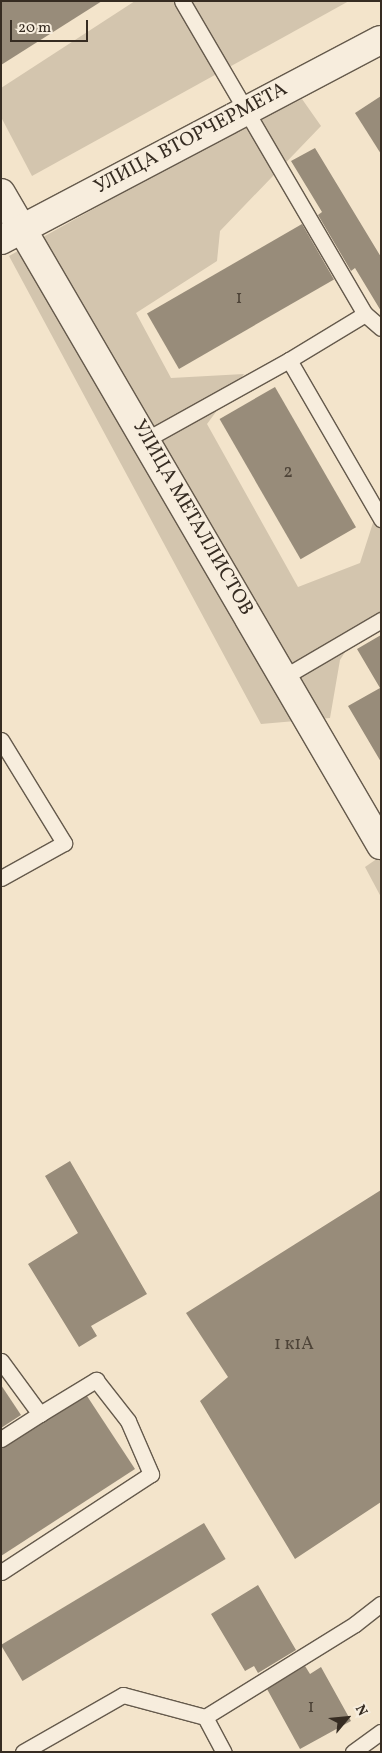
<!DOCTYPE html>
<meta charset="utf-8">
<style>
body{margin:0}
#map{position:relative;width:382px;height:1753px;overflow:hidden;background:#f3e4cb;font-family:Vollkorn,serif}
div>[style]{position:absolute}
.green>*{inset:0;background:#d3c5ae}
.building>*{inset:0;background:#988c7a;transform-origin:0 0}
.roads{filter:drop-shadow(1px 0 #655a4c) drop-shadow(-1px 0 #655a4c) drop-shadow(0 1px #655a4c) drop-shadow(0 -1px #655a4c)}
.lane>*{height:15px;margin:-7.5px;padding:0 7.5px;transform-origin:7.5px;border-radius:7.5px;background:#f7eddd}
.street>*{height:28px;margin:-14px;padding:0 14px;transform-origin:14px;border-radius:14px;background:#f7eddd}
span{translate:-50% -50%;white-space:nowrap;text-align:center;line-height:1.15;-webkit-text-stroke:4.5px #f7eddd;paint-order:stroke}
.number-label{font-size:18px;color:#4e4438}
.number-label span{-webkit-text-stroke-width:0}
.street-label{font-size:20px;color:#362c22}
.frame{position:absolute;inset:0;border:2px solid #362c22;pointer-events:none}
.north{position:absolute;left:322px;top:1693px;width:50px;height:50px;-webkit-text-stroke:4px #f7eddd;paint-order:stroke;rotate:62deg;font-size:14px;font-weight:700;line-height:20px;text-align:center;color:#362c22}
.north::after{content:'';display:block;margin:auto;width:18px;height:22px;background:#362c22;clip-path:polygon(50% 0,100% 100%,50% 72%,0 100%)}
.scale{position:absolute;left:10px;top:20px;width:78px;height:22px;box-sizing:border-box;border:2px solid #362c22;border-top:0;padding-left:6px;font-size:15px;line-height:18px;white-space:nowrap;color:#362c22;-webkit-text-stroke:4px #f7eddd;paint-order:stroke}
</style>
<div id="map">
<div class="green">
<div style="clip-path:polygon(135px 1px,349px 1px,32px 176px,1px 117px,1px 88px)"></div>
<div style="clip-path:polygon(302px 99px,321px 126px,220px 231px,217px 261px,136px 313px,171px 378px,244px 374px,207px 424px,298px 587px,360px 563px,381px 498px,381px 630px,347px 649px,340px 660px,330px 718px,261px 724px,9px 256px,219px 139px)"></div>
<div style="clip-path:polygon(381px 856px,381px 897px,365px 867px)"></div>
</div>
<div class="building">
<div style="clip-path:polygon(1px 1px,102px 1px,1px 65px)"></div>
<div style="clip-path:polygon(381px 96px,381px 154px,355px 113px)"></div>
<div style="clip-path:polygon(315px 148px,381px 257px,381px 311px,355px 268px,351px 271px,318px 215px,322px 212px,291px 161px)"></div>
<div style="left:302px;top:224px;width:64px;height:179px;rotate:60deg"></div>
<div style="left:275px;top:387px;width:162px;height:64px;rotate:60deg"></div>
<div style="clip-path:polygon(381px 635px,381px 762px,348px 706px,380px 688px,357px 649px)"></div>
<div style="clip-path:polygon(70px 1161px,147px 1294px,91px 1326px,97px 1336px,79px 1347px,28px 1264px,78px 1233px,45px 1176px)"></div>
<div style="clip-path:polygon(381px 1190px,381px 1502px,295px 1559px,200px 1401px,228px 1377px,186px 1313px)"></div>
<div style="clip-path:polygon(1px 1385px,21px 1415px,1px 1428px)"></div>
<div style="clip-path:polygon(87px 1396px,135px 1469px,1px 1556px,1px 1448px)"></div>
<div style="left:204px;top:1523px;width:42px;height:237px;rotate:59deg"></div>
<div style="clip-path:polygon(258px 1585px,296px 1650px,258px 1673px,254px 1666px,245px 1671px,211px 1614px)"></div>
<div style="clip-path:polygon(305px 1666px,310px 1674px,321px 1667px,351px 1721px,300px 1749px,267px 1689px)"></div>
</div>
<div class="roads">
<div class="lane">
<div style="left:182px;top:1px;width:363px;rotate:59.7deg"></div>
<div style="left:365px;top:314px;width:89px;rotate:148.8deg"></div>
<div style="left:365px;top:314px;width:21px;rotate:41deg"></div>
<div style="left:147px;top:439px;width:162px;rotate:-29.1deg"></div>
<div style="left:289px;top:360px;width:184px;rotate:59.9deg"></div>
<div style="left:284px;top:677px;width:113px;rotate:-30.4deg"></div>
<div style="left:1px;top:740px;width:121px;rotate:58.5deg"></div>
<div style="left:64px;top:843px;width:72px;rotate:150.9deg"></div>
<div style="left:1px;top:1361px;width:66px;rotate:53.7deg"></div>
<div style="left:40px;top:1414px;width:66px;rotate:-31.3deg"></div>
<div style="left:96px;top:1380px;width:52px;rotate:52deg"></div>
<div style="left:128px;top:1421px;width:58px;rotate:66.5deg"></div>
<div style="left:151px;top:1474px;width:179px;rotate:146.8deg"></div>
<div style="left:1px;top:1439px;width:46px;rotate:-32.7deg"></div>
<div style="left:205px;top:1717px;width:176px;rotate:-31.8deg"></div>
<div style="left:355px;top:1624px;width:33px;rotate:-38deg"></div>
<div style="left:23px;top:1752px;width:115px;rotate:-29.7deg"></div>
<div style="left:123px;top:1695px;width:85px;rotate:15deg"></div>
<div style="left:205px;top:1717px;width:40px;rotate:62deg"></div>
<div style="left:353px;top:1752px;width:34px;rotate:-36deg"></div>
</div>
<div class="street">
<div style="left:1px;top:193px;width:755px;rotate:59.77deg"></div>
<div style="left:1px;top:240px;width:429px;rotate:-27.8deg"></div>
</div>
</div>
<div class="number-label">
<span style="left:239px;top:299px">1</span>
<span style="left:288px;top:473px">2</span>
<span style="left:294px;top:1345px">1 к1А</span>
<span style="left:311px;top:1708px">1</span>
</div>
<div class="street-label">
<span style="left:191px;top:139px;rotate:-28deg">УЛИЦА ВТОРЧЕРМЕТА</span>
<span style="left:192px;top:518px;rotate:60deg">УЛИЦА МЕТАЛЛИСТОВ</span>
</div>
<div class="frame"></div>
<div class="north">N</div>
<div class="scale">20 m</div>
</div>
